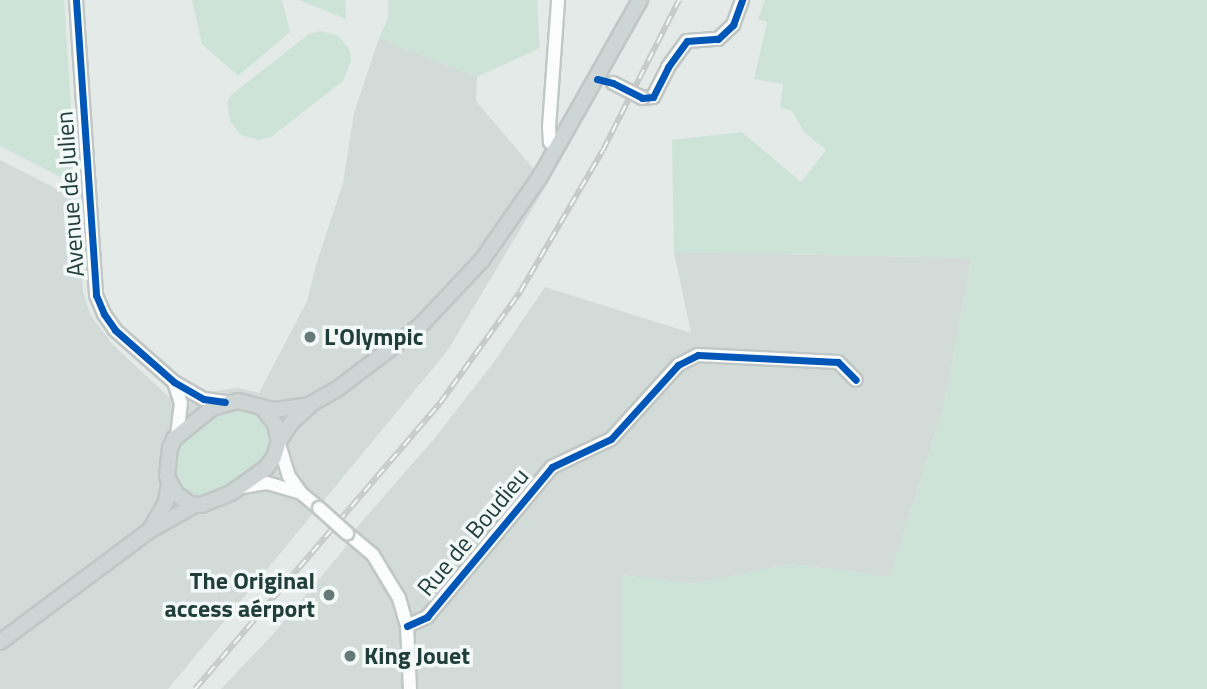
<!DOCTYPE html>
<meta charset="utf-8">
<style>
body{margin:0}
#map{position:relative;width:1207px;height:689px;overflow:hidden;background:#e4eae8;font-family:"Titillium Web",sans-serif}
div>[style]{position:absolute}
.built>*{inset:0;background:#d2dbd8}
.green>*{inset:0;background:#cde3d7}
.roads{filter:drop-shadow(2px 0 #c1c7c5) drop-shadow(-2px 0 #c1c7c5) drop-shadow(0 2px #c1c7c5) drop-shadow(0 -2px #c1c7c5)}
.minor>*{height:12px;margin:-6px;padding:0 6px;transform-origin:6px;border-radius:6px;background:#fbfcfc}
.major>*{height:14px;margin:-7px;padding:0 7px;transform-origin:7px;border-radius:7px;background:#cdd6d4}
.rail>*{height:6px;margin-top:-3px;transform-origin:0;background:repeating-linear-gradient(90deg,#f2f9f7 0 10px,#c7cbca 0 20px);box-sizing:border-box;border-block:2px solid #c7cbca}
.bridges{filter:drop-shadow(2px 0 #c1c7c5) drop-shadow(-2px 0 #c1c7c5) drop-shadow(0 2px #c1c7c5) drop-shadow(0 -2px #c1c7c5)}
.minor-bridge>*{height:12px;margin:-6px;padding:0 6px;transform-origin:6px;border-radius:6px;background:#fbfcfc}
.cycleway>*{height:7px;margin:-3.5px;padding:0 3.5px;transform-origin:3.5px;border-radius:3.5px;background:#0057b8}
.dots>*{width:19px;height:19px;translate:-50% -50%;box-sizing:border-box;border:4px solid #f2f9f7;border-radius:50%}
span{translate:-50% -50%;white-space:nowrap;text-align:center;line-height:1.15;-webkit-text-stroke:7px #f2f9f7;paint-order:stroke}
.street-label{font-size:24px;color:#213e3a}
.poi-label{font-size:24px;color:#213e3a;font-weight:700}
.left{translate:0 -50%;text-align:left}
.right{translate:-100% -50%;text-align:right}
</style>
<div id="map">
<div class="built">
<div style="clip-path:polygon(379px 38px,477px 77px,476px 101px,531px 166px,549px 181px,448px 350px,168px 689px,0 689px,0 160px,77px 199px,83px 291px,90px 314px,113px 345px,169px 397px,238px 388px,259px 393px,307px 301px,316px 265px,343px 183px,354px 113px)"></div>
<div style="clip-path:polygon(674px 252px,972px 258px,944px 406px,890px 577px,791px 564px,694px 584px,622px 575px,622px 689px,221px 689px,274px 633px,345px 548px,358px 526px,434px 439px,494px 362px,545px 287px,691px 333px)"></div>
</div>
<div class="green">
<div style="clip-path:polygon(0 0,64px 0,76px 185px,0 146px)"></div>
<div style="clip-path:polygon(192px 0,282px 0,290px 32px,238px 76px,202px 44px)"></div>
<div style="clip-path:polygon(299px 0,345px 0,346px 19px)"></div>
<div style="clip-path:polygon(388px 0,537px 0,540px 48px,477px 77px,379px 38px,388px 18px)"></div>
<div style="clip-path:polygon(765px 0,1207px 0,1207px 689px,622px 689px,622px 575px,694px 584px,791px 564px,890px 577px,944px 406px,972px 258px,674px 252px,672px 140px,742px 132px,801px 182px,826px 150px,804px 132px,792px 111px,780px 107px,783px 84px,754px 79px,767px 22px,758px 19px)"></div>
<div style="clip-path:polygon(321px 31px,339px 36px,350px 51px,351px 61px,343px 81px,271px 137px,259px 140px,241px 135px,230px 121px,227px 103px,231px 95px,309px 34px)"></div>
<div style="clip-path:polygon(242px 407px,259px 414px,269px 429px,270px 448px,263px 461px,221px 493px,206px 496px,184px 488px,174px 469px,178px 448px,224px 410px)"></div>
</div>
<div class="roads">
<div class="minor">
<div style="left:76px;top:0;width:296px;rotate:86.1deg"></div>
<div style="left:96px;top:295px;width:21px;rotate:67deg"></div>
<div style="left:104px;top:314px;width:19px;rotate:55deg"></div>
<div style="left:115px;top:330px;width:79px;rotate:41.4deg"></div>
<div style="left:174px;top:382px;width:34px;rotate:30deg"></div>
<div style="left:204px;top:399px;width:21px;rotate:8deg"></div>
<div style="left:642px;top:98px;width:11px;rotate:-5deg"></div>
<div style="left:653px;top:97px;width:34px;rotate:-63deg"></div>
<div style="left:668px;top:67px;width:32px;rotate:-54deg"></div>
<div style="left:687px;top:41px;width:31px;rotate:-4deg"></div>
<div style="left:718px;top:39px;width:21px;rotate:-43deg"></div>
<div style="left:733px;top:25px;width:27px;rotate:-70deg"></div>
<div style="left:558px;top:146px;width:9px;rotate:-153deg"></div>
<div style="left:550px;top:142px;width:15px;rotate:-94deg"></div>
<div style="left:549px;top:127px;width:127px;rotate:-85.9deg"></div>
<div style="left:174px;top:382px;width:22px;rotate:72deg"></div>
<div style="left:181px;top:403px;width:33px;rotate:97deg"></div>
<div style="left:279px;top:444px;width:34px;rotate:73deg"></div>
<div style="left:289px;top:476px;width:21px;rotate:55deg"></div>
<div style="left:301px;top:493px;width:23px;rotate:40deg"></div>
<div style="left:242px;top:487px;width:25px;rotate:-9deg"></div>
<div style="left:267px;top:483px;width:35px;rotate:16deg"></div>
<div style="left:347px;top:533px;width:34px;rotate:40deg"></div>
<div style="left:373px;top:555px;width:50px;rotate:58.8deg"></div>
<div style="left:399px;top:598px;width:29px;rotate:74deg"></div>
<div style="left:407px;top:626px;width:63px;rotate:87.3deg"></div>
<div style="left:407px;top:626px;width:22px;rotate:-24deg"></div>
<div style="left:427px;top:617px;width:195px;rotate:-50.2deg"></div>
<div style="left:552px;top:467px;width:65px;rotate:-25.4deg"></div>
<div style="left:611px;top:439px;width:100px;rotate:-47.8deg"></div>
<div style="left:678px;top:365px;width:22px;rotate:-27deg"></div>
<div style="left:698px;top:355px;width:140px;rotate:2.9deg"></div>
<div style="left:838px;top:362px;width:25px;rotate:45deg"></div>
</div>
<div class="major">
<div style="left:263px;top:408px;width:20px;rotate:53deg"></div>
<div style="left:275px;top:424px;width:17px;rotate:77deg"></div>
<div style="left:279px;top:441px;width:17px;rotate:107deg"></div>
<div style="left:274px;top:457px;width:14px;rotate:126deg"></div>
<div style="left:266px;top:468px;width:43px;rotate:144.5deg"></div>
<div style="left:231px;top:493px;width:31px;rotate:158deg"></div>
<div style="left:202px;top:505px;width:12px;rotate:-175deg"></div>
<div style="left:190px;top:504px;width:17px;rotate:-144deg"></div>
<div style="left:176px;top:494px;width:20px;rotate:-117deg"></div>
<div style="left:167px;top:476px;width:28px;rotate:-84deg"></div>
<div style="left:170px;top:448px;width:10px;rotate:-66deg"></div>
<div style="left:174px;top:439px;width:49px;rotate:-39.2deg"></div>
<div style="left:212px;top:408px;width:27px;rotate:-15deg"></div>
<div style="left:238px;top:401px;width:38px;rotate:14deg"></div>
<div style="left:275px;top:410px;width:34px;rotate:-8deg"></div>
<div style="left:279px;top:441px;width:23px;rotate:-56deg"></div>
<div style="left:292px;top:422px;width:26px;rotate:-43deg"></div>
<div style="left:311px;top:404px;width:34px;rotate:-30deg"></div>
<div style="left:340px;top:387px;width:102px;rotate:-37.4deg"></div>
<div style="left:421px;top:325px;width:89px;rotate:-46.8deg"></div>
<div style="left:482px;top:260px;width:103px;rotate:-55.2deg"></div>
<div style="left:541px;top:175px;width:201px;rotate:-60.5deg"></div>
<div style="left:150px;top:530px;width:32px;rotate:-60deg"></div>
<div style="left:166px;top:502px;width:19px;rotate:-81deg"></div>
<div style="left:0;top:642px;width:186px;rotate:-36.7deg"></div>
<div style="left:149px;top:531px;width:53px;rotate:-29.5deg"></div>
</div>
</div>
<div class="rail">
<div style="left:195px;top:689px;width:377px;rotate:-49.4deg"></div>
<div style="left:440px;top:403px;width:137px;rotate:-54.2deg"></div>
<div style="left:520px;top:292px;width:164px;rotate:-59.7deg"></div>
<div style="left:603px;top:150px;width:168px;rotate:-63.1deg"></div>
</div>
<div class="bridges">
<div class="minor-bridge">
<div style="left:613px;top:83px;width:33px;rotate:27deg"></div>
<div style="left:319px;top:508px;width:38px;rotate:42deg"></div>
</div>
</div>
<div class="cycleway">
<div style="left:76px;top:0;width:296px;rotate:86.1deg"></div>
<div style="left:96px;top:295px;width:21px;rotate:67deg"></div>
<div style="left:104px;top:314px;width:19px;rotate:55deg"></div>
<div style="left:115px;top:330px;width:79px;rotate:41.4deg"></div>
<div style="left:174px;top:382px;width:34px;rotate:30deg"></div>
<div style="left:204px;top:399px;width:21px;rotate:8deg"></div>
<div style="left:597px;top:79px;width:16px;rotate:14deg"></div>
<div style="left:613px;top:83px;width:33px;rotate:27deg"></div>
<div style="left:642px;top:98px;width:11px;rotate:-5deg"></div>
<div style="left:653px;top:97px;width:34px;rotate:-63deg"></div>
<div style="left:668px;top:67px;width:32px;rotate:-54deg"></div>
<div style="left:687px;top:41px;width:31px;rotate:-4deg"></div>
<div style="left:718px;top:39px;width:21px;rotate:-43deg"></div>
<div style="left:733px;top:25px;width:27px;rotate:-70deg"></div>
<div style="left:407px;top:626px;width:22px;rotate:-24deg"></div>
<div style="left:427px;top:617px;width:195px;rotate:-50.2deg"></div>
<div style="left:552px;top:467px;width:65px;rotate:-25.4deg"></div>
<div style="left:611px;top:439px;width:100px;rotate:-47.8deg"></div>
<div style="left:678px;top:365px;width:22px;rotate:-27deg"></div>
<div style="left:698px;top:355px;width:140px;rotate:2.9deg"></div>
<div style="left:838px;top:362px;width:25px;rotate:45deg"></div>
</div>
<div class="dots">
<div style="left:310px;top:337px;background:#657a77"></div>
<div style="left:329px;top:595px;background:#657a77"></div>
<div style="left:350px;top:656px;background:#657a77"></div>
</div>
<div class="street-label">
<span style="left:70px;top:194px;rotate:-94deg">Avenue de Julien</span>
<span style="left:473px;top:532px;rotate:-50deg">Rue de Boudieu</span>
</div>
<div class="poi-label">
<span class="left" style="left:324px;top:337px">L'Olympic</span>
<span class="right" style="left:315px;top:595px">The Original<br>access aérport</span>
<span class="left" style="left:364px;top:656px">King Jouet</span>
</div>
</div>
